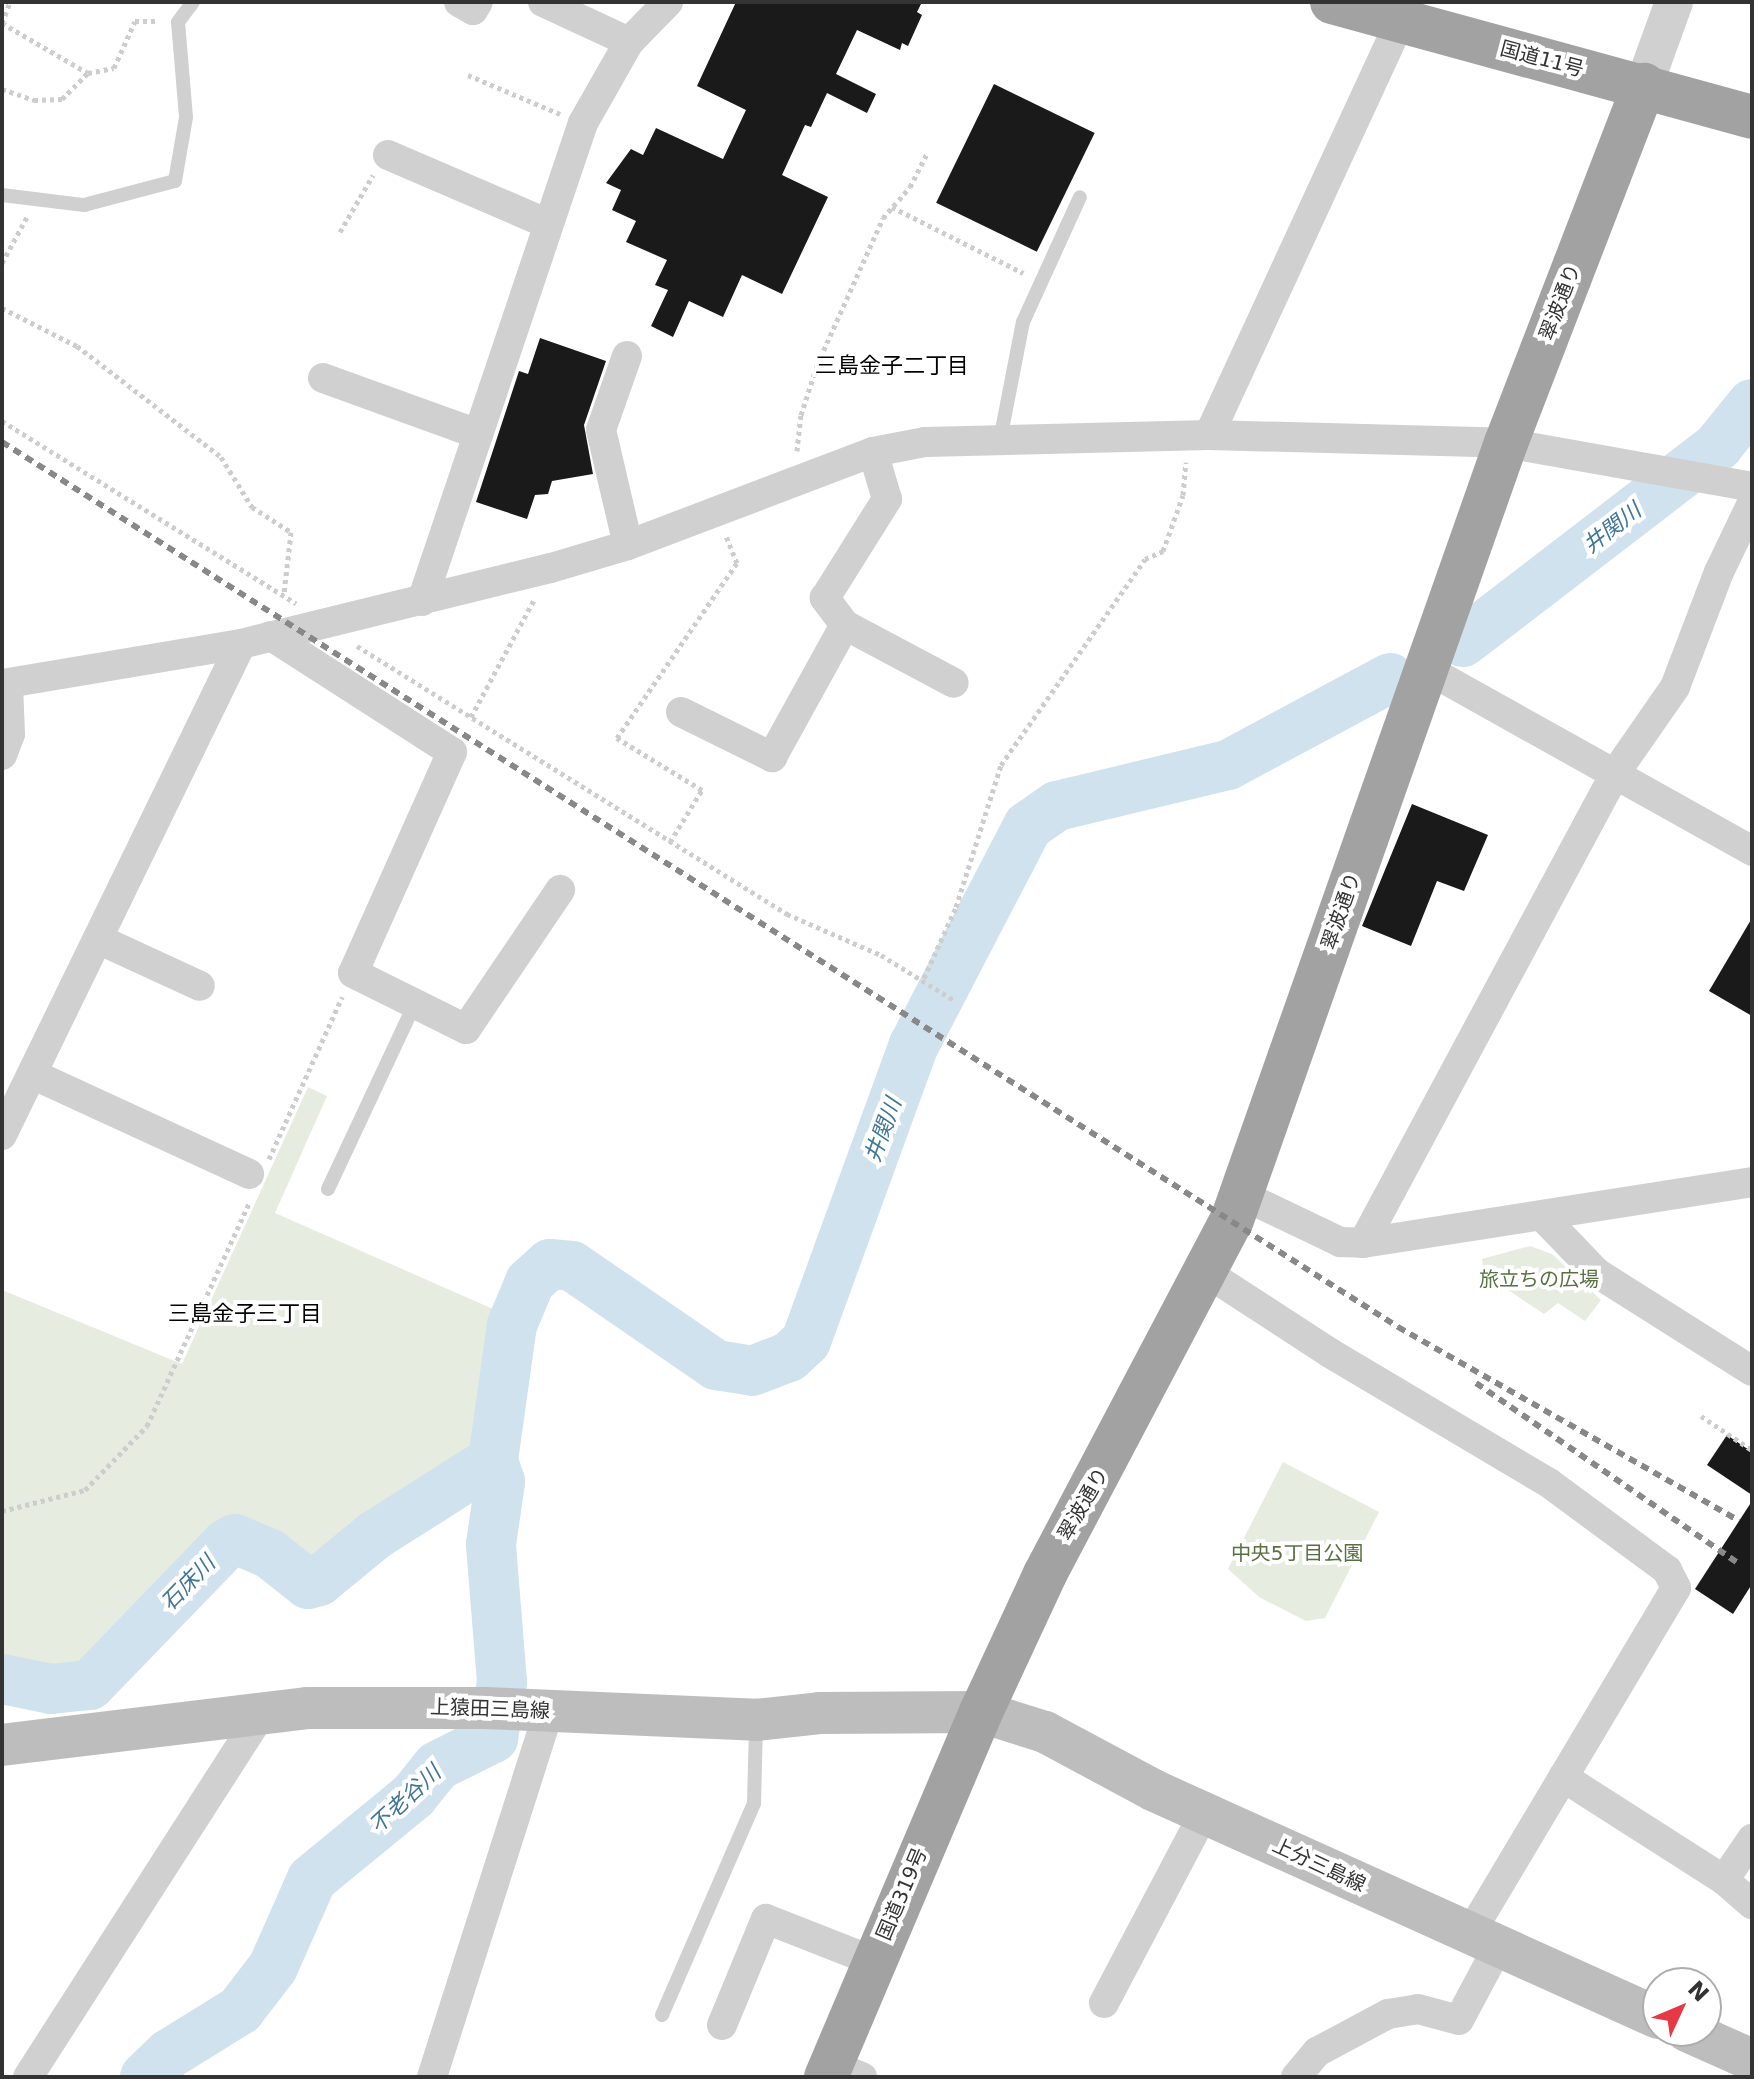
<!DOCTYPE html>
<meta charset="utf-8">
<style>
body{margin:0}
#map{position:relative;width:1754px;height:2079px;overflow:hidden;background:#fff;font-family:"DejaVu Sans","Noto Sans JP",sans-serif}
div>[style]{position:absolute}
.green>*{inset:0;background:#e6ecdf}
.river>*{height:50px;margin:-25px;padding:0 25px;transform-origin:25px;border-radius:25px;background:#cfe2ee}
.building>*{inset:0;background:#1a1a1a;transform-origin:0 0}
.path>*{height:5px;margin-top:-2.5px;transform-origin:0;background:repeating-linear-gradient(90deg,#cdcdcd 0 4px,transparent 0 8px)}
.service>*{height:14px;margin:-7px;padding:0 7px;transform-origin:7px;border-radius:7px;background:#d0d0d0}
.minor>*{height:30px;margin:-15px;padding:0 15px;transform-origin:15px;border-radius:15px;background:#d0d0d0}
.tertiary>*{height:38px;margin:-19px;padding:0 19px;transform-origin:19px;border-radius:19px;background:#d0d0d0}
.secondary>*{height:42px;margin:-21px;padding:0 21px;transform-origin:21px;border-radius:21px;background:#bdbdbd}
.trunk>*{height:44px;margin:-22px;padding:0 22px;transform-origin:22px;border-radius:22px;background:#a2a2a2}
.rail>*{height:6px;margin-top:-3px;transform-origin:0;background:repeating-linear-gradient(90deg,#888 0 8px,transparent 0 14px)}
span{translate:-50% -50%;white-space:nowrap;text-align:center;line-height:1.15;-webkit-text-stroke:8px #fff;paint-order:stroke}
.street-label{font-size:20px;color:#333}
.park-label{font-size:20px;color:#56703f}
.neighbourhood-label{font-size:22px;color:#000}
.water-label{font-size:22px;color:#3f7597;font-style:italic}
.frame{position:absolute;inset:0;border:4px solid #333;pointer-events:none}
.north{position:absolute;left:1642px;top:1967px;width:80px;height:80px;box-sizing:border-box;background:#fff;border:2px solid #adadad;border-radius:50%;rotate:46deg;font-size:22px;font-weight:700;line-height:32px;text-align:center;color:#333}
.north::after{content:'';display:block;margin:auto;width:28px;height:36px;background:#e63946;clip-path:polygon(50% 0,100% 100%,50% 72%,0 100%)}
</style>
<div id="map">
<div class="green">
<div style="clip-path:polygon(308px 1087px,327px 1096px,275px 1213px,502px 1313px,479px 1455px,403px 1505px,327px 1569px,312px 1572px,240px 1531px,216px 1534px,85px 1674px,59px 1680px,2px 1670px,2px 1290px,182px 1364px)"></div>
<div style="clip-path:polygon(1530px 1246px,1552px 1254px,1601px 1300px,1585px 1321px,1558px 1303px,1544px 1314px,1484px 1274px,1482px 1259px)"></div>
<div style="clip-path:polygon(1283px 1462px,1379px 1512px,1325px 1618px,1306px 1621px,1259px 1597px,1228px 1569px)"></div>
</div>
<div class="river">
<div style="left:1463px;top:642px;width:322px;rotate:-37.5deg"></div>
<div style="left:1718px;top:446px;width:54px;rotate:-51deg"></div>
<div style="left:2px;top:1679px;width:50px;rotate:11.5deg"></div>
<div style="left:51px;top:1689px;width:39px;rotate:-6deg"></div>
<div style="left:90px;top:1685px;width:196px;rotate:-46deg"></div>
<div style="left:226px;top:1544px;width:10px;rotate:-29deg"></div>
<div style="left:235px;top:1539px;width:38px;rotate:23deg"></div>
<div style="left:270px;top:1554px;width:48px;rotate:38.3deg"></div>
<div style="left:308px;top:1584px;width:11px;rotate:-15deg"></div>
<div style="left:319px;top:1581px;width:72px;rotate:-39.4deg"></div>
<div style="left:375px;top:1535px;width:140px;rotate:-32.4deg"></div>
<div style="left:145px;top:2077px;width:33px;rotate:-44deg"></div>
<div style="left:169px;top:2054px;width:84px;rotate:-31.8deg"></div>
<div style="left:240px;top:2010px;width:54px;rotate:-52.5deg"></div>
<div style="left:273px;top:1967px;width:96px;rotate:-66.1deg"></div>
<div style="left:312px;top:1879px;width:131px;rotate:-39.4deg"></div>
<div style="left:413px;top:1796px;width:38px;rotate:-51deg"></div>
<div style="left:437px;top:1766px;width:63px;rotate:-26.6deg"></div>
<div style="left:493px;top:1738px;width:57px;rotate:-80.9deg"></div>
<div style="left:502px;top:1682px;width:138px;rotate:-94.6deg"></div>
<div style="left:491px;top:1544px;width:63px;rotate:-81.7deg"></div>
<div style="left:500px;top:1482px;width:23px;rotate:-108deg"></div>
<div style="left:493px;top:1460px;width:136px;rotate:-82deg"></div>
<div style="left:512px;top:1325px;width:47px;rotate:-67.3deg"></div>
<div style="left:530px;top:1282px;width:27px;rotate:-42deg"></div>
<div style="left:550px;top:1264px;width:22px;rotate:5deg"></div>
<div style="left:572px;top:1266px;width:175px;rotate:34.5deg"></div>
<div style="left:716px;top:1365px;width:36px;rotate:9deg"></div>
<div style="left:752px;top:1371px;width:40px;rotate:-21deg"></div>
<div style="left:789px;top:1357px;width:23px;rotate:-43deg"></div>
<div style="left:806px;top:1341px;width:315px;rotate:-70deg"></div>
<div style="left:914px;top:1045px;width:247px;rotate:-62.5deg"></div>
<div style="left:1028px;top:826px;width:35px;rotate:-35deg"></div>
<div style="left:1057px;top:806px;width:176px;rotate:-13.5deg"></div>
<div style="left:1228px;top:765px;width:184px;rotate:-28.2deg"></div>
</div>
<div class="building">
<div style="clip-path:polygon(736px 2px,922px 2px,917px 12px,922px 15px,908px 46px,902px 43px,900px 50px,857px 30px,836px 74px,876px 94px,867px 113px,827px 93px,811px 127px,805px 125px,782px 175px,828px 197px,782px 294px,742px 275px,723px 317px,689px 301px,673px 337px,651px 326px,668px 290px,655px 285px,667px 260px,626px 242px,636px 221px,612px 210px,621px 190px,606px 183px,631px 149px,643px 155px,656px 128px,723px 159px,746px 110px,697px 86px)"></div>
<div style="left:994px;top:84px;width:112px;height:132px;rotate:26deg"></div>
<div style="clip-path:polygon(540px 338px,606px 361px,584px 425px,593px 474px,552px 481px,548px 494px,535px 495px,527px 519px,476px 502px,519px 371px,528px 374px)"></div>
<div style="clip-path:polygon(1412px 804px,1488px 835px,1464px 891px,1437px 881px,1411px 946px,1362px 926px)"></div>
<div style="clip-path:polygon(1752px 918px,1752px 1016px,1709px 991px)"></div>
<div style="clip-path:polygon(1727px 1435px,1752px 1452px,1752px 1495px,1707px 1465px)"></div>
<div style="clip-path:polygon(1752px 1501px,1752px 1584px,1733px 1614px,1695px 1589px)"></div>
</div>
<div class="path">
<div style="left:2px;top:23px;width:99px;rotate:30.2deg"></div>
<div style="left:88px;top:73px;width:26px;rotate:-11deg"></div>
<div style="left:114px;top:68px;width:51px;rotate:-65.9deg"></div>
<div style="left:135px;top:21px;width:24px"></div>
<div style="left:2px;top:23px;width:22px;rotate:-69deg"></div>
<div style="left:468px;top:75px;width:100px;rotate:23deg"></div>
<div style="left:2px;top:89px;width:34px;rotate:19deg"></div>
<div style="left:34px;top:100px;width:28px;rotate:-2deg"></div>
<div style="left:62px;top:99px;width:37px;rotate:-45deg"></div>
<div style="left:892px;top:207px;width:147px;rotate:26.7deg"></div>
<div style="left:340px;top:232px;width:66px;rotate:-59.9deg"></div>
<div style="left:2px;top:263px;width:52px;rotate:-61.5deg"></div>
<div style="left:2px;top:308px;width:84px;rotate:26.9deg"></div>
<div style="left:77px;top:346px;width:182px;rotate:37.6deg"></div>
<div style="left:221px;top:457px;width:59px;rotate:58.2deg"></div>
<div style="left:252px;top:507px;width:46px;rotate:32.7deg"></div>
<div style="left:291px;top:532px;width:61px;rotate:96.5deg"></div>
<div style="left:2px;top:421px;width:346px;rotate:31.8deg"></div>
<div style="left:797px;top:451px;width:36px;rotate:-84deg"></div>
<div style="left:801px;top:415px;width:52px;rotate:-72.3deg"></div>
<div style="left:817px;top:365px;width:161px;rotate:-65.8deg"></div>
<div style="left:883px;top:218px;width:41px;rotate:-48.9deg"></div>
<div style="left:910px;top:187px;width:39px;rotate:-63deg"></div>
<div style="left:357px;top:646px;width:507px;rotate:31.93deg"></div>
<div style="left:787px;top:914px;width:103px;rotate:23.6deg"></div>
<div style="left:881px;top:955px;width:87px;rotate:31.9deg"></div>
<div style="left:471px;top:717px;width:133px;rotate:-61.7deg"></div>
<div style="left:670px;top:842px;width:61px;rotate:-58.4deg"></div>
<div style="left:702px;top:790px;width:100px;rotate:-148.5deg"></div>
<div style="left:617px;top:738px;width:212px;rotate:-55.6deg"></div>
<div style="left:737px;top:563px;width:29px;rotate:-112deg"></div>
<div style="left:924px;top:978px;width:78px;rotate:-65.7deg"></div>
<div style="left:956px;top:907px;width:149px;rotate:-72.4deg"></div>
<div style="left:1001px;top:765px;width:251px;rotate:-55deg"></div>
<div style="left:1145px;top:559px;width:20px;rotate:-24deg"></div>
<div style="left:1163px;top:551px;width:59px;rotate:-70.3deg"></div>
<div style="left:1183px;top:495px;width:33px;rotate:-85deg"></div>
<div style="left:269px;top:1159px;width:178px;rotate:-65.7deg"></div>
<div style="left:1701px;top:1416px;width:61px;rotate:33.7deg"></div>
<div style="left:2px;top:1511px;width:86px;rotate:-14.2deg"></div>
<div style="left:85px;top:1490px;width:89px;rotate:-45.9deg"></div>
<div style="left:147px;top:1426px;width:247px;rotate:-65.4deg"></div>
</div>
<div class="service">
<div style="left:2px;top:195px;width:83px;rotate:7deg"></div>
<div style="left:84px;top:205px;width:94px;rotate:-14.8deg"></div>
<div style="left:175px;top:181px;width:65px;rotate:-80.2deg"></div>
<div style="left:186px;top:117px;width:95px;rotate:-94.8deg"></div>
<div style="left:178px;top:22px;width:25px;rotate:-53deg"></div>
<div style="left:1000px;top:440px;width:120px;rotate:-79deg"></div>
<div style="left:1023px;top:322px;width:137px;rotate:-65.5deg"></div>
<div style="left:328px;top:1189px;width:203px;rotate:-64.9deg"></div>
<div style="left:662px;top:2015px;width:231px;rotate:-66.5deg"></div>
<div style="left:754px;top:1803px;width:79px;rotate:-88.5deg"></div>
</div>
<div class="minor">
<div style="left:459px;top:2px;width:16px;rotate:30deg"></div>
<div style="left:473px;top:10px;width:9px;rotate:-58deg"></div>
<div style="left:543px;top:2px;width:95px;rotate:24.9deg"></div>
<div style="left:388px;top:155px;width:172px;rotate:23.3deg"></div>
<div style="left:627px;top:356px;width:78px;rotate:109.4deg"></div>
<div style="left:601px;top:430px;width:118px;rotate:76.8deg"></div>
<div style="left:323px;top:378px;width:165px;rotate:19.9deg"></div>
<div style="left:1209px;top:435px;width:474px;rotate:-65.2deg"></div>
<div style="left:422px;top:601px;width:504px;rotate:-71.39deg"></div>
<div style="left:583px;top:123px;width:93px;rotate:-60.4deg"></div>
<div style="left:629px;top:42px;width:56px;rotate:-45.7deg"></div>
<div style="left:845px;top:625px;width:123px;rotate:28deg"></div>
<div style="left:271px;top:636px;width:215px;rotate:32.7deg"></div>
<div style="left:452px;top:752px;width:242px;rotate:114.1deg"></div>
<div style="left:353px;top:973px;width:126px;rotate:26.4deg"></div>
<div style="left:466px;top:1029px;width:168px;rotate:-55.9deg"></div>
<div style="left:1425px;top:668px;width:375px;rotate:29.2deg"></div>
<div style="left:2px;top:684px;width:242px;rotate:-9.5deg"></div>
<div style="left:241px;top:644px;width:319px;rotate:-13.8deg"></div>
<div style="left:551px;top:568px;width:80px;rotate:-16.6deg"></div>
<div style="left:628px;top:545px;width:262px;rotate:-20.8deg"></div>
<div style="left:873px;top:452px;width:53px;rotate:-10.9deg"></div>
<div style="left:925px;top:442px;width:284px;rotate:-1.4deg"></div>
<div style="left:1209px;top:435px;width:297px;rotate:1.5deg"></div>
<div style="left:1506px;top:443px;width:250px;rotate:10.1deg"></div>
<div style="left:681px;top:712px;width:102px;rotate:26.3deg"></div>
<div style="left:772px;top:757px;width:151px;rotate:-61.1deg"></div>
<div style="left:845px;top:625px;width:34px;rotate:-127deg"></div>
<div style="left:825px;top:598px;width:117px;rotate:-57.9deg"></div>
<div style="left:887px;top:499px;width:49px;rotate:-106.6deg"></div>
<div style="left:2px;top:755px;width:22px;rotate:-69deg"></div>
<div style="left:10px;top:734px;width:50px;rotate:-92.3deg"></div>
<div style="left:98px;top:939px;width:112px;rotate:24.7deg"></div>
<div style="left:32px;top:1074px;width:239px;rotate:24.7deg"></div>
<div style="left:2px;top:1135px;width:546px;rotate:-64.04deg"></div>
<div style="left:1242px;top:1195px;width:109px;rotate:25.6deg"></div>
<div style="left:1340px;top:1242px;width:23px;rotate:2deg"></div>
<div style="left:1363px;top:1243px;width:394px;rotate:-8.9deg"></div>
<div style="left:1542px;top:1216px;width:79px;rotate:46deg"></div>
<div style="left:1597px;top:1273px;width:183px;rotate:32.3deg"></div>
<div style="left:1363px;top:1243px;width:535px;rotate:-61.76deg"></div>
<div style="left:1616px;top:772px;width:103px;rotate:-55.2deg"></div>
<div style="left:1675px;top:687px;width:123px;rotate:-69.1deg"></div>
<div style="left:1719px;top:572px;width:76px;rotate:-64.4deg"></div>
<div style="left:1207px;top:1273px;width:147px;rotate:33deg"></div>
<div style="left:1330px;top:1353px;width:255px;rotate:30.7deg"></div>
<div style="left:1549px;top:1483px;width:147px;rotate:36.4deg"></div>
<div style="left:1667px;top:1570px;width:20px;rotate:63deg"></div>
<div style="left:1676px;top:1588px;width:403px;rotate:120.8deg"></div>
<div style="left:1563px;top:1777px;width:191px;rotate:32.6deg"></div>
<div style="left:1724px;top:1880px;width:37px;rotate:41deg"></div>
<div style="left:1724px;top:1880px;width:50px;rotate:-55.7deg"></div>
<div style="left:1104px;top:2003px;width:215px;rotate:-62.2deg"></div>
<div style="left:722px;top:2025px;width:115px;rotate:-67.5deg"></div>
<div style="left:766px;top:1919px;width:115px;rotate:21.4deg"></div>
<div style="left:831px;top:2064px;width:34px;rotate:23deg"></div>
<div style="left:28px;top:2077px;width:431px;rotate:-57.3deg"></div>
<div style="left:432px;top:2077px;width:384px;rotate:-72.3deg"></div>
<div style="left:1296px;top:2077px;width:33px;rotate:-50deg"></div>
<div style="left:1317px;top:2052px;width:81px;rotate:-28.2deg"></div>
<div style="left:1388px;top:2014px;width:30px;rotate:-9deg"></div>
<div style="left:1418px;top:2009px;width:42px;rotate:15deg"></div>
<div style="left:1459px;top:2020px;width:83px;rotate:-61.9deg"></div>
</div>
<div class="tertiary">
<div style="left:1644px;top:85px;width:88px;rotate:-70.1deg"></div>
</div>
<div class="secondary">
<div style="left:2px;top:1745px;width:307px;rotate:-6.9deg"></div>
<div style="left:307px;top:1708px;width:178px"></div>
<div style="left:485px;top:1708px;width:271px;rotate:2.5deg"></div>
<div style="left:756px;top:1720px;width:64px;rotate:-6.2deg"></div>
<div style="left:820px;top:1713px;width:161px;rotate:-0.4deg"></div>
<div style="left:981px;top:1712px;width:67px;rotate:17.4deg"></div>
<div style="left:1045px;top:1732px;width:123px;rotate:28.2deg"></div>
<div style="left:1153px;top:1790px;width:554px;rotate:24.3deg"></div>
<div style="left:1687px;top:2031px;width:71px;rotate:24deg"></div>
</div>
<div class="trunk">
<div style="left:1332px;top:2px;width:435px;rotate:15.3deg"></div>
<div style="left:826px;top:2077px;width:397px;rotate:-67deg"></div>
<div style="left:981px;top:1712px;width:152px;rotate:-65.1deg"></div>
<div style="left:1045px;top:1574px;width:400px;rotate:-62.2deg"></div>
<div style="left:1232px;top:1220px;width:824px;rotate:-70.58deg"></div>
<div style="left:1506px;top:443px;width:384px;rotate:-68.9deg"></div>
</div>
<div class="rail">
<div style="left:2px;top:442px;width:1653px;rotate:32.37deg"></div>
<div style="left:1398px;top:1327px;width:392px;rotate:29.6deg"></div>
<div style="left:1476px;top:1383px;width:316px;rotate:34.5deg"></div>
</div>
<div class="street-label">
<span style="left:1542px;top:59px;rotate:15deg">国道11号</span>
<span style="left:1560px;top:302px;rotate:-69deg">翠波通り</span>
<span style="left:1341px;top:911px;rotate:-71deg">翠波通り</span>
<span style="left:1083px;top:1504px;rotate:-60deg">翠波通り</span>
<span style="left:490px;top:1709px;rotate:2deg">上猿田三島線</span>
<span style="left:1319px;top:1865px;rotate:25deg">上分三島線</span>
<span style="left:902px;top:1894px;rotate:-67deg">国道319号</span>
</div>
<div class="park-label">
<span style="left:1539px;top:1279px">旅立ちの広場</span>
<span style="left:1297px;top:1553px">中央5丁目公園</span>
</div>
<div class="neighbourhood-label">
<span style="left:892px;top:366px">三島金子二丁目</span>
<span style="left:245px;top:1314px">三島金子三丁目</span>
</div>
<div class="water-label">
<span style="left:1612px;top:528px;rotate:-38deg">井関川</span>
<span style="left:883px;top:1130px;rotate:-70deg">井関川</span>
<span style="left:188px;top:1583px;rotate:-46deg">石床川</span>
<span style="left:405px;top:1799px;rotate:-43deg">不老谷川</span>
</div>
<div class="frame"></div>
<div class="north">N</div>
</div>
